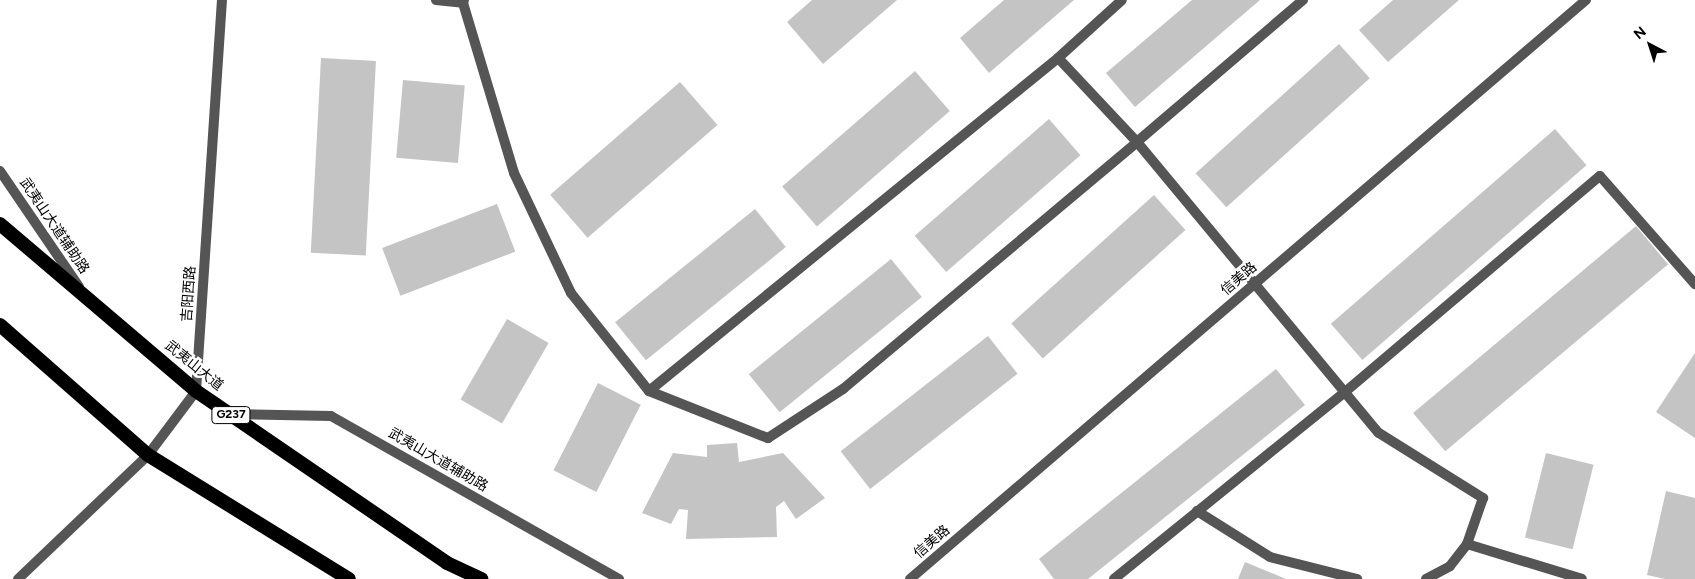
<!DOCTYPE html>
<meta charset="utf-8">
<style>
body{margin:0}
#map{position:relative;width:1695px;height:579px;overflow:hidden;background:#fff;font-family:Figtree,"Noto Sans SC",sans-serif}
div>[style]{position:absolute}
.building>*{inset:0;background:#c4c4c4;transform-origin:0 0}
.service>*{height:10px;margin:-5px;padding:0 5px;transform-origin:5px;border-radius:5px;background:#555}
.minor>*{height:10px;margin:-5px;padding:0 5px;transform-origin:5px;border-radius:5px;background:#555}
.tertiary>*{height:10px;margin:-5px;padding:0 5px;transform-origin:5px;border-radius:5px;background:#555}
.trunk>*{height:14px;margin:-7px;padding:0 7px;transform-origin:7px;border-radius:7px;background:#000}
span{translate:-50% -50%;white-space:nowrap;text-align:center;line-height:1.15;-webkit-text-stroke:5px #fff;paint-order:stroke}
.shield-label span{padding:1px 4px;background:#fff;border:1px solid;border-radius:4px;-webkit-text-stroke-width:0}
.shield-label{font-size:12px;color:#000;font-weight:700}
.street-label{font-size:14px;color:#000}
.north{position:absolute;left:1625px;top:20px;width:50px;height:50px;-webkit-text-stroke:4px #fff;paint-order:stroke;rotate:320deg;font-size:14px;font-weight:700;line-height:20px;text-align:center;color:#000}
.north::after{content:'';display:block;margin:auto;width:18px;height:22px;background:#000;clip-path:polygon(50% 0,100% 100%,50% 72%,0 100%)}
</style>
<div id="map">
<div class="building">
<div style="clip-path:polygon(812px 0,897px 0,823px 64px,787px 22px)"></div>
<div style="clip-path:polygon(1004px 0,1074px 0,989px 73px,960px 38px)"></div>
<div style="clip-path:polygon(1192px 0,1260px 0,1135px 107px,1106px 73px)"></div>
<div style="clip-path:polygon(1393px 0,1459px 0,1388px 62px,1359px 30px)"></div>
<div style="left:1339px;top:44px;width:46px;height:193px;rotate:48deg"></div>
<div style="left:321px;top:58px;width:55px;height:195px;rotate:3deg"></div>
<div style="left:915px;top:71px;width:53px;height:176px;rotate:49deg"></div>
<div style="left:403px;top:80px;width:62px;height:78px;rotate:5deg"></div>
<div style="left:680px;top:82px;width:57px;height:172px;rotate:49deg"></div>
<div style="left:1049px;top:119px;width:48px;height:178px;rotate:49deg"></div>
<div style="left:1555px;top:129px;width:48px;height:297px;rotate:49deg"></div>
<div style="left:1154px;top:195px;width:47px;height:192px;rotate:48deg"></div>
<div style="left:497px;top:204px;width:51px;height:123px;rotate:69deg"></div>
<div style="left:755px;top:209px;width:49px;height:180px;rotate:51deg"></div>
<div style="left:1636px;top:226px;width:50px;height:291px;rotate:50deg"></div>
<div style="left:891px;top:259px;width:49px;height:183px;rotate:51deg"></div>
<div style="left:507px;top:319px;width:48px;height:93px;rotate:30deg"></div>
<div style="left:988px;top:336px;width:48px;height:187px;rotate:52deg"></div>
<div style="clip-path:polygon(1695px 353px,1695px 438px,1656px 412px)"></div>
<div style="clip-path:polygon(1276px 369px,1305px 405px,1088px 579px,1054px 579px,1039px 559px)"></div>
<div style="left:598px;top:383px;width:48px;height:98px;rotate:27deg"></div>
<div style="clip-path:polygon(737px 443px,739px 462px,783px 453px,825px 498px,796px 519px,784px 501px,776px 507px,777px 537px,686px 539px,688px 510px,679px 509px,671px 524px,642px 513px,673px 453px,707px 457px,707px 445px)"></div>
<div style="left:1546px;top:453px;width:49px;height:87px;rotate:14deg"></div>
<div style="clip-path:polygon(1666px 491px,1695px 498px,1695px 579px,1665px 579px,1647px 575px)"></div>
<div style="clip-path:polygon(1245px 562px,1286px 579px,1238px 579px)"></div>
</div>
<div class="service">
<div style="left:0;top:171px;width:140px;rotate:55.7deg"></div>
<div style="left:230px;top:414px;width:101px;rotate:1.1deg"></div>
<div style="left:331px;top:416px;width:331px;rotate:29.5deg"></div>
</div>
<div class="minor">
<div style="left:436px;top:0;width:27px;rotate:6deg"></div>
<div style="left:463px;top:3px;width:3px;rotate:-72deg"></div>
<div style="left:1303px;top:0;width:218px;rotate:139.5deg"></div>
<div style="left:1137px;top:142px;width:378px;rotate:50.3deg"></div>
<div style="left:1379px;top:433px;width:123px;rotate:32deg"></div>
<div style="left:1483px;top:498px;width:49px;rotate:109.2deg"></div>
<div style="left:1467px;top:544px;width:120px;rotate:16.9deg"></div>
<div style="left:463px;top:3px;width:177px;rotate:73.3deg"></div>
<div style="left:514px;top:173px;width:133px;rotate:64.6deg"></div>
<div style="left:571px;top:293px;width:125px;rotate:51.5deg"></div>
<div style="left:649px;top:391px;width:128px;rotate:21.6deg"></div>
<div style="left:768px;top:438px;width:90px;rotate:-33.2deg"></div>
<div style="left:843px;top:389px;width:384px;rotate:-40deg"></div>
<div style="left:1137px;top:142px;width:115px;rotate:-133.2deg"></div>
<div style="left:649px;top:391px;width:527px;rotate:-39.15deg"></div>
<div style="left:1058px;top:58px;width:86px;rotate:-42.2deg"></div>
<div style="left:1197px;top:511px;width:86px;rotate:32.2deg"></div>
<div style="left:1270px;top:557px;width:90px;rotate:14.2deg"></div>
<div style="left:1114px;top:579px;width:297px;rotate:-39deg"></div>
<div style="left:1345px;top:392px;width:334px;rotate:-40.3deg"></div>
<div style="left:1600px;top:176px;width:144px;rotate:48.7deg"></div>
<div style="left:1426px;top:579px;width:27px;rotate:-28deg"></div>
<div style="left:1450px;top:566px;width:28px;rotate:-52deg"></div>
</div>
<div class="tertiary">
<div style="left:18px;top:579px;width:180px;rotate:-43.6deg"></div>
<div style="left:148px;top:455px;width:80px;rotate:-53.1deg"></div>
<div style="left:196px;top:391px;width:392px;rotate:-86.2deg"></div>
<div style="left:910px;top:579px;width:890px;rotate:-40.58deg"></div>
</div>
<div class="trunk">
<div style="left:0;top:224px;width:257px;rotate:40.4deg"></div>
<div style="left:196px;top:391px;width:304px;rotate:34.4deg"></div>
<div style="left:447px;top:563px;width:38px;rotate:25deg"></div>
<div style="left:0;top:325px;width:197px;rotate:41.3deg"></div>
<div style="left:148px;top:455px;width:236px;rotate:31.7deg"></div>
</div>
<div class="shield-label">
<span style="left:231px;top:415px">G237</span>
</div>
<div class="street-label">
<span style="left:54px;top:226px;rotate:56deg">武夷山大道辅助路</span>
<span style="left:1239px;top:279px;rotate:-41deg">信美路</span>
<span style="left:189px;top:294px;rotate:-86deg">吉阳西路</span>
<span style="left:194px;top:366px;rotate:39deg">武夷山大道</span>
<span style="left:438px;top:460px;rotate:30deg">武夷山大道辅助路</span>
<span style="left:932px;top:542px;rotate:-41deg">信美路</span>
</div>
<div class="north">N</div>
</div>
